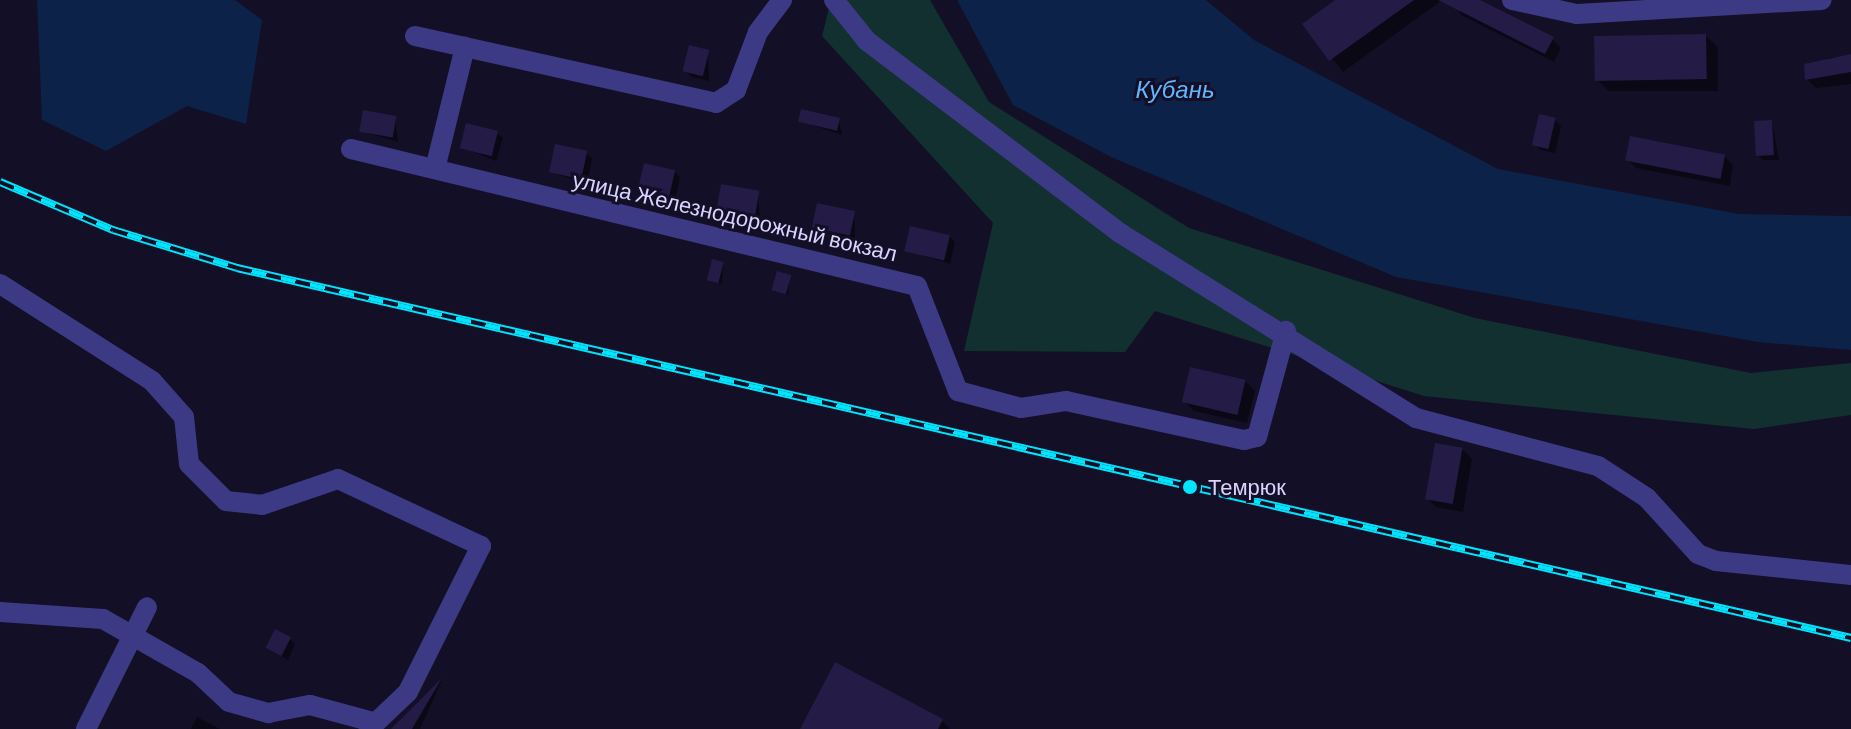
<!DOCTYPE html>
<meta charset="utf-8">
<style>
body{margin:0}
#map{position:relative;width:1851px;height:729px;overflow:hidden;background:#130f26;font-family:Barlow,sans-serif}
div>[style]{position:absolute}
.green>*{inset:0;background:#12302f}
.water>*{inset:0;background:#0c2248}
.shadow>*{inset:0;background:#0007}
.building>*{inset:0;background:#241b47;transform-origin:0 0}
.minor>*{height:20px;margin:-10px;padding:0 10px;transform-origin:10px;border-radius:10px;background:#3d3a85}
.rail>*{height:8px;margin-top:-4px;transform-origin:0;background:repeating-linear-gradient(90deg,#130f26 0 15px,#00e5ff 0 30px);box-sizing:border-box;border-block:2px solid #00e5ff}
.dots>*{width:22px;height:22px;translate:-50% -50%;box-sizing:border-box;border:4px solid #130f26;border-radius:50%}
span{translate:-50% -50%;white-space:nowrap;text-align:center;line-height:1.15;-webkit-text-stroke:6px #130f26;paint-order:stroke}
.street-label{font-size:22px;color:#d9d4ff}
.poi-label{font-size:22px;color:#d9d4ff}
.left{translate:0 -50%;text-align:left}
.water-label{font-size:24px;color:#62b6ff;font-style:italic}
</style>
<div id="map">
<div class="green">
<div style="clip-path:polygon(831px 0,930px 0,989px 102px,1189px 228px,1475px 318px,1751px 373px,1851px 363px,1851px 415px,1754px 429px,1424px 396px,1155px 311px,1125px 352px,964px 351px,993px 223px,822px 36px)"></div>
</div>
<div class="water">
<div style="clip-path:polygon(37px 0,235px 0,262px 20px,246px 124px,187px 106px,106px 151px,42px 120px)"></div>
<div style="clip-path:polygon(957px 0,1206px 0,1254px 40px,1498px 169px,1739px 214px,1851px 216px,1851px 350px,1758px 342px,1396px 277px,1111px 157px,1013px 105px)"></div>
</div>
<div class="shadow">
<div style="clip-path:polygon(1339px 0,1442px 0,1343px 72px,1305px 24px)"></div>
<div style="clip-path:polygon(1455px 0,1476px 0,1552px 39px,1561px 48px,1554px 62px,1461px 15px)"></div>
<div style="clip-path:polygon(1706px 36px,1718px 48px,1718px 91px,1609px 91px,1596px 79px)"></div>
<div style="clip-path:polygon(708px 51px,709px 81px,692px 77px,686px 71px)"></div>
<div style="clip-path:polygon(1851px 56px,1851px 84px,1816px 88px,1807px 79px,1828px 58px)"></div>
<div style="clip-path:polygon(395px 118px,398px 142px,361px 131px)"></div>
<div style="clip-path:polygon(839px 120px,842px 135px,800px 121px)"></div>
<div style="clip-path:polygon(1555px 120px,1561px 126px,1555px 153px,1540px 150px,1534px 144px)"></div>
<div style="clip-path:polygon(1772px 122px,1779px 160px,1763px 160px,1757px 155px)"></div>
<div style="clip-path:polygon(497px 133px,503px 138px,496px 161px,462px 147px)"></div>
<div style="clip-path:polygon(586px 153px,592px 159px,587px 184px,550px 172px)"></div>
<div style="clip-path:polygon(1724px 156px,1733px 165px,1730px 186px,1636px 168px,1627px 159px)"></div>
<div style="clip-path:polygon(674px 171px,680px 177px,675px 201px,640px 189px)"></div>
<div style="clip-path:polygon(758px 193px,760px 220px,719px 207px)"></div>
<div style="clip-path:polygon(854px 213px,855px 240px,814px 227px)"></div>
<div style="clip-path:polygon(949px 236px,955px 242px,950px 264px,907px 251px)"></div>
<div style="clip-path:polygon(723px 264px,722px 284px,712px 281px,709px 279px)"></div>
<div style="clip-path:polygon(790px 277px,788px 295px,774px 290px)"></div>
<div style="clip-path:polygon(1245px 381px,1255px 391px,1247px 423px,1194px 411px,1185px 402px)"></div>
<div style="clip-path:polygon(1462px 449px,1472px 459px,1463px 512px,1436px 507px,1427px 498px)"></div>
<div style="clip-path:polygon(289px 638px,295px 644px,288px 660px,269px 648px)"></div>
<div style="clip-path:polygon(442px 680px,420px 729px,394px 729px)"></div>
<div style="clip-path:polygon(197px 717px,220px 729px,191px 729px)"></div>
<div style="clip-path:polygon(942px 721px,950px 729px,802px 729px)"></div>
</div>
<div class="building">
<div style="clip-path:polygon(1335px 0,1414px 0,1329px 61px,1302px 24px)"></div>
<div style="clip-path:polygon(1438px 0,1480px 0,1554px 37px,1545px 54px)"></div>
<div style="left:1706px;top:34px;width:45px;height:112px;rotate:89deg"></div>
<div style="left:689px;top:45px;width:21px;height:27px;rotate:14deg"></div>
<div style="clip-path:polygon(1851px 54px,1851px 72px,1805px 80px,1804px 64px)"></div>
<div style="left:801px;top:109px;width:40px;height:13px;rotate:13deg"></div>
<div style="left:363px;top:110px;width:34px;height:22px;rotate:10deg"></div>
<div style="left:1539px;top:114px;width:17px;height:32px;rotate:13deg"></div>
<div style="left:1772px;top:120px;width:35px;height:18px;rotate:87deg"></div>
<div style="left:466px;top:123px;width:33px;height:26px;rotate:14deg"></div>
<div style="left:1630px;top:136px;width:97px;height:25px;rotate:11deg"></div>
<div style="left:555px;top:144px;width:33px;height:29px;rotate:12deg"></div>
<div style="left:644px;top:163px;width:32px;height:28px;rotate:13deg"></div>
<div style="left:721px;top:184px;width:39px;height:25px;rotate:10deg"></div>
<div style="left:817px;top:203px;width:39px;height:25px;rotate:12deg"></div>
<div style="left:910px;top:226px;width:41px;height:26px;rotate:13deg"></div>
<div style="left:712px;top:259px;width:12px;height:22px;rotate:14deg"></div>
<div style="left:777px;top:271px;width:15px;height:20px;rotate:16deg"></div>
<div style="left:1190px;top:367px;width:57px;height:36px;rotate:13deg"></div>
<div style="left:1435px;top:443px;width:28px;height:57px;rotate:10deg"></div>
<div style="left:275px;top:629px;width:18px;height:21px;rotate:27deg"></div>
<div style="clip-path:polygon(835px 662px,943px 719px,938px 729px,800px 729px)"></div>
<div style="clip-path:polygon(442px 678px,412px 729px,391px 729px)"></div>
</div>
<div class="minor">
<div style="left:834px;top:0;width:53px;rotate:51.2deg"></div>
<div style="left:867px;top:41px;width:318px;rotate:37.2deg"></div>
<div style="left:1120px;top:233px;width:349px;rotate:32deg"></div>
<div style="left:1416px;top:418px;width:188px;rotate:14.8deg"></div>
<div style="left:1598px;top:466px;width:59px;rotate:33.1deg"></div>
<div style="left:1647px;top:498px;width:76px;rotate:47.7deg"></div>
<div style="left:1698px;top:554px;width:19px;rotate:21deg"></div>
<div style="left:1716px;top:561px;width:136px;rotate:5.9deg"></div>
<div style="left:1512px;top:0;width:66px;rotate:12.2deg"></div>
<div style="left:1577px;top:14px;width:245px;rotate:-3.3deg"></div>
<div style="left:415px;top:36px;width:308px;rotate:12.5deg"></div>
<div style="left:716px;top:103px;width:24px;rotate:-33deg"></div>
<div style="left:736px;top:90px;width:62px;rotate:-69.2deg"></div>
<div style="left:758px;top:32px;width:40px;rotate:-53deg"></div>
<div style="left:351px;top:149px;width:582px;rotate:13.61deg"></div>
<div style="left:917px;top:286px;width:113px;rotate:68.7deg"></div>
<div style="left:958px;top:391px;width:65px;rotate:15.1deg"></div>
<div style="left:1021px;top:408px;width:46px;rotate:-8.8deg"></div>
<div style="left:1066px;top:401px;width:182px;rotate:12.4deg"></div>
<div style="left:1244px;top:440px;width:13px;rotate:-13deg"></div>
<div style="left:1257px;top:437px;width:110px;rotate:-74.7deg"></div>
<div style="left:435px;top:169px;width:126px;rotate:-76.2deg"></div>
<div style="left:0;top:284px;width:180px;rotate:32.5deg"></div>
<div style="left:152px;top:381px;width:48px;rotate:48.4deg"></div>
<div style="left:184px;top:417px;width:47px;rotate:83.9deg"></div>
<div style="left:189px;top:464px;width:52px;rotate:45deg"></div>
<div style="left:226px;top:501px;width:36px;rotate:6deg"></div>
<div style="left:262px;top:505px;width:80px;rotate:-18.9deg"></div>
<div style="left:338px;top:479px;width:158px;rotate:25.1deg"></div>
<div style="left:481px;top:546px;width:163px;rotate:116.6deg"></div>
<div style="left:408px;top:692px;width:54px;rotate:136.5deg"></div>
<div style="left:0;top:612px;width:103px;rotate:3.9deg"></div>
<div style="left:103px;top:619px;width:109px;rotate:29.6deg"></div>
<div style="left:198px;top:673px;width:42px;rotate:43.1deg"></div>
<div style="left:229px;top:702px;width:41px;rotate:15.8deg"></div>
<div style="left:268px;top:713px;width:43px;rotate:-10.8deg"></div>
<div style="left:310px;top:705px;width:65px;rotate:15.1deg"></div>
<div style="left:86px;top:729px;width:136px;rotate:-63.4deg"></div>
</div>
<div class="rail">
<div style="left:0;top:182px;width:123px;rotate:23deg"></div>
<div style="left:113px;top:230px;width:130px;rotate:17deg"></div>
<div style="left:237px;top:268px;width:1656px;rotate:12.91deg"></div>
</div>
<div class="dots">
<div style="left:1190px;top:487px;background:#00e5ff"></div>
</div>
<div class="street-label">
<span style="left:735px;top:216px;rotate:13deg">улица Железнодорожный вокзал</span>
</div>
<div class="poi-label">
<span class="left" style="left:1208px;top:487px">Темрюк</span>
</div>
<div class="water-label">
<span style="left:1175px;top:89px">Кубань</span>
</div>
</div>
